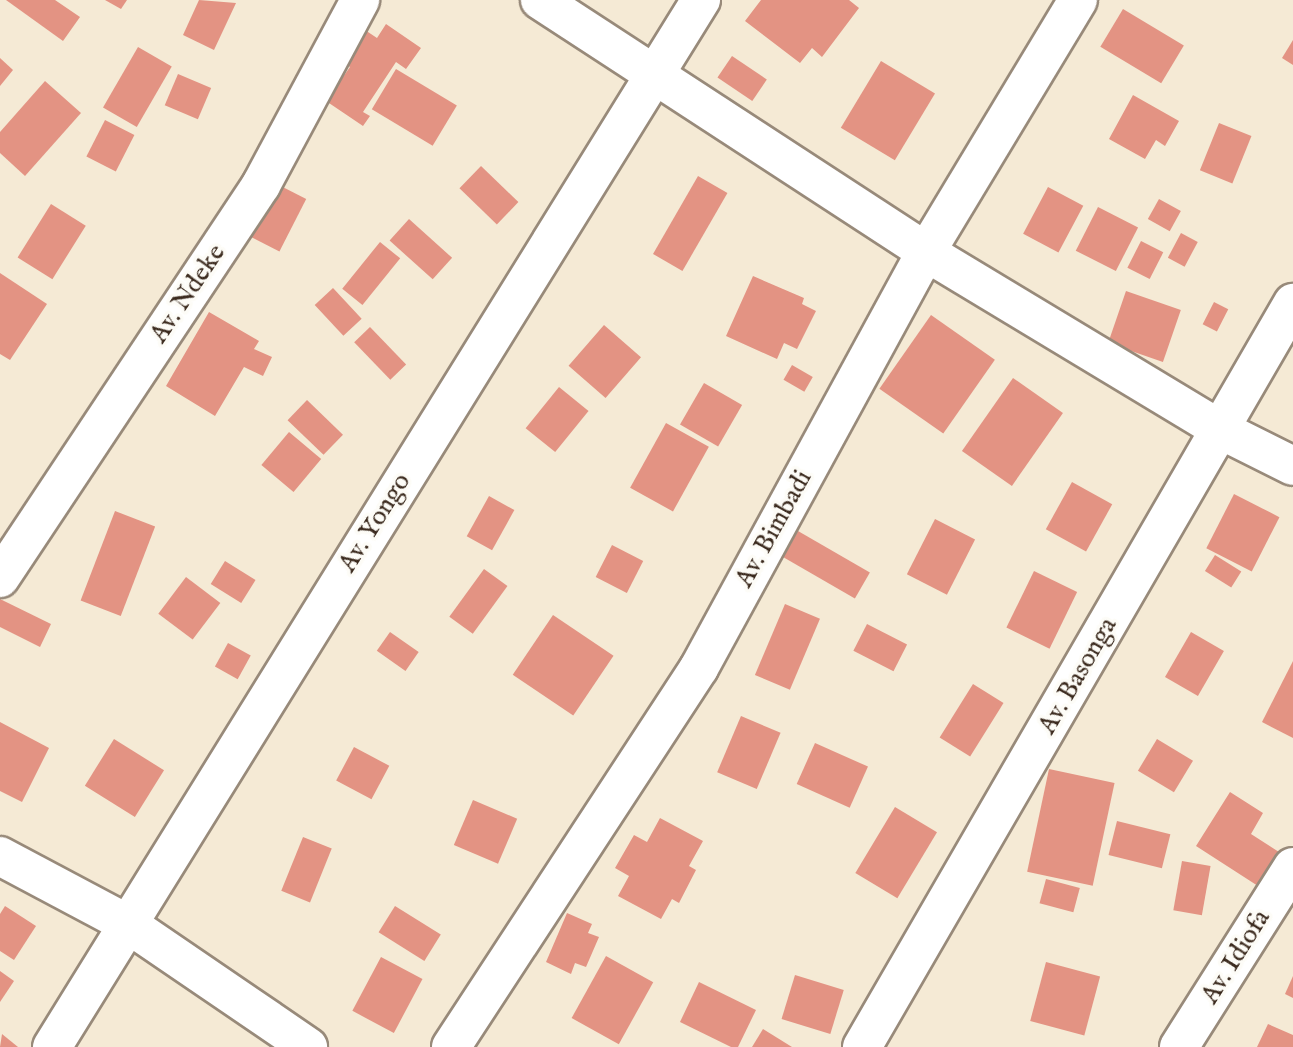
<!DOCTYPE html>
<style>
body{margin:0}
#map{position:relative;width:1293px;height:1047px;overflow:hidden;background:#f5ead5;font-family:"IM FELL English",serif}
div>[style]{position:absolute}
.building>*{inset:0;background:#e39383;transform-origin:0 0}
.roads{filter:drop-shadow(2px 0 #988a7a) drop-shadow(-2px 0 #988a7a) drop-shadow(0 2px #988a7a) drop-shadow(0 -2px #988a7a)}
.minor>*{height:38px;margin:-19px;padding:0 19px;transform-origin:19px;border-radius:19px;background:#fff}
span{translate:-50% -50%;white-space:nowrap;text-align:center;line-height:1.15;-webkit-text-stroke:7px #fdfcf7;paint-order:stroke}
.street-label{font-size:26px;color:#3b2a1e}
</style>
<div id="map">
<div class="building">
<div style="clip-path:polygon(6px 0,55px 0,80px 17px,63px 41px)"></div>
<div style="clip-path:polygon(105px 0,127px 0,121px 9px)"></div>
<div style="clip-path:polygon(199px 0,236px 3px,214px 50px,183px 35px)"></div>
<div style="clip-path:polygon(761px 0,849px 0,859px 8px,822px 57px,812px 48px,800px 63px,745px 21px)"></div>
<div style="left:1123px;top:9px;width:71px;height:44px;rotate:31deg"></div>
<div style="clip-path:polygon(386px 24px,421px 48px,406px 69px,396px 62px,363px 112px,370px 116px,363px 126px,326px 101px,350px 67px,337px 59px,359px 26px,377px 38px)"></div>
<div style="clip-path:polygon(1293px 40px,1293px 65px,1282px 58px)"></div>
<div style="left:138px;top:47px;width:39px;height:70px;rotate:30deg"></div>
<div style="left:732px;top:56px;width:42px;height:26px;rotate:34deg"></div>
<div style="clip-path:polygon(0 58px,13px 70px,0 86px)"></div>
<div style="left:881px;top:61px;width:63px;height:78px;rotate:31deg"></div>
<div style="left:396px;top:69px;width:71px;height:47px;rotate:31deg"></div>
<div style="left:178px;top:74px;width:36px;height:34px;rotate:23deg"></div>
<div style="clip-path:polygon(45px 81px,81px 113px,25px 176px,0 153px,0 132px)"></div>
<div style="clip-path:polygon(1133px 95px,1179px 121px,1165px 146px,1156px 140px,1145px 159px,1109px 139px)"></div>
<div style="left:105px;top:120px;width:33px;height:41px;rotate:27deg"></div>
<div style="left:1219px;top:123px;width:35px;height:51px;rotate:22deg"></div>
<div style="left:481px;top:166px;width:52px;height:31px;rotate:44deg"></div>
<div style="left:698px;top:176px;width:34px;height:90px;rotate:30deg"></div>
<div style="left:267px;top:179px;width:44px;height:59px;rotate:27deg"></div>
<div style="left:1048px;top:187px;width:40px;height:53px;rotate:28deg"></div>
<div style="left:1159px;top:199px;width:25px;height:23px;rotate:29deg"></div>
<div style="left:51px;top:204px;width:41px;height:63px;rotate:32deg"></div>
<div style="left:1098px;top:207px;width:45px;height:49px;rotate:27deg"></div>
<div style="left:409px;top:219px;width:58px;height:29px;rotate:42deg"></div>
<div style="left:1181px;top:233px;width:19px;height:28px;rotate:28deg"></div>
<div style="left:1141px;top:241px;width:25px;height:30px;rotate:27deg"></div>
<div style="left:380px;top:242px;width:26px;height:60px;rotate:39deg"></div>
<div style="clip-path:polygon(0 273px,47px 304px,10px 360px,0 354px)"></div>
<div style="clip-path:polygon(753px 276px,804px 298px,802px 304px,816px 311px,797px 349px,784px 343px,777px 359px,726px 336px)"></div>
<div style="left:333px;top:288px;width:42px;height:25px;rotate:47deg"></div>
<div style="left:1126px;top:291px;width:58px;height:55px;rotate:19deg"></div>
<div style="left:1214px;top:302px;width:16px;height:25px;rotate:27deg"></div>
<div style="clip-path:polygon(209px 312px,259px 341px,254px 349px,272px 357px,263px 376px,244px 367px,215px 416px,166px 386px)"></div>
<div style="left:931px;top:315px;width:78px;height:90px;rotate:35deg"></div>
<div style="left:604px;top:325px;width:49px;height:54px;rotate:41deg"></div>
<div style="left:370px;top:327px;width:52px;height:22px;rotate:46deg"></div>
<div style="left:792px;top:365px;width:24px;height:17px;rotate:30deg"></div>
<div style="left:1013px;top:378px;width:61px;height:89px;rotate:35deg"></div>
<div style="left:704px;top:383px;width:44px;height:48px;rotate:30deg"></div>
<div style="left:559px;top:387px;width:38px;height:53px;rotate:39deg"></div>
<div style="left:307px;top:400px;width:50px;height:28px;rotate:44deg"></div>
<div style="left:666px;top:423px;width:49px;height:74px;rotate:29deg"></div>
<div style="left:289px;top:432px;width:42px;height:43px;rotate:40deg"></div>
<div style="left:1072px;top:482px;width:46px;height:54px;rotate:29deg"></div>
<div style="left:1234px;top:494px;width:51px;height:61px;rotate:27deg"></div>
<div style="left:489px;top:496px;width:29px;height:46px;rotate:29deg"></div>
<div style="left:115px;top:511px;width:43px;height:96px;rotate:21deg"></div>
<div style="left:935px;top:519px;width:45px;height:62px;rotate:27deg"></div>
<div style="left:798px;top:531px;width:83px;height:30px;rotate:30deg"></div>
<div style="left:612px;top:545px;width:35px;height:36px;rotate:27deg"></div>
<div style="left:1215px;top:555px;width:31px;height:19px;rotate:32deg"></div>
<div style="left:225px;top:561px;width:36px;height:27px;rotate:32deg"></div>
<div style="left:484px;top:569px;width:29px;height:59px;rotate:36deg"></div>
<div style="left:1034px;top:571px;width:48px;height:63px;rotate:26deg"></div>
<div style="left:186px;top:577px;width:43px;height:46px;rotate:37deg"></div>
<div style="clip-path:polygon(0 599px,51px 624px,40px 647px,0 627px)"></div>
<div style="left:785px;top:604px;width:38px;height:77px;rotate:23deg"></div>
<div style="left:553px;top:615px;width:73px;height:72px;rotate:34deg"></div>
<div style="left:867px;top:624px;width:45px;height:30px;rotate:27deg"></div>
<div style="left:390px;top:632px;width:35px;height:23px;rotate:35deg"></div>
<div style="left:1191px;top:632px;width:38px;height:52px;rotate:30deg"></div>
<div style="left:228px;top:643px;width:26px;height:27px;rotate:29deg"></div>
<div style="clip-path:polygon(1293px 661px,1293px 738px,1262px 722px)"></div>
<div style="left:973px;top:684px;width:36px;height:63px;rotate:32deg"></div>
<div style="left:741px;top:716px;width:43px;height:61px;rotate:23deg"></div>
<div style="clip-path:polygon(0 722px,49px 748px,22px 802px,0 791px)"></div>
<div style="left:114px;top:739px;width:59px;height:55px;rotate:32deg"></div>
<div style="left:1157px;top:739px;width:42px;height:37px;rotate:31deg"></div>
<div style="left:815px;top:743px;width:58px;height:45px;rotate:24deg"></div>
<div style="left:354px;top:747px;width:40px;height:38px;rotate:28deg"></div>
<div style="left:1049px;top:769px;width:67px;height:105px;rotate:12deg"></div>
<div style="clip-path:polygon(1230px 792px,1263px 813px,1251px 834px,1279px 852px,1258px 886px,1196px 846px)"></div>
<div style="left:473px;top:800px;width:48px;height:49px;rotate:23deg"></div>
<div style="left:895px;top:807px;width:49px;height:77px;rotate:31deg"></div>
<div style="clip-path:polygon(660px 818px,703px 841px,689px 866px,696px 870px,679px 903px,672px 899px,661px 919px,618px 896px,629px 876px,615px 868px,634px 835px,647px 842px)"></div>
<div style="left:1117px;top:821px;width:55px;height:35px;rotate:14deg"></div>
<div style="left:303px;top:837px;width:31px;height:58px;rotate:22deg"></div>
<div style="left:1182px;top:861px;width:29px;height:50px;rotate:10deg"></div>
<div style="left:1046px;top:879px;width:35px;height:25px;rotate:15deg"></div>
<div style="clip-path:polygon(5px 906px,36px 926px,14px 960px,0 951px,0 914px)"></div>
<div style="left:395px;top:906px;width:54px;height:31px;rotate:32deg"></div>
<div style="clip-path:polygon(567px 913px,592px 924px,588px 933px,599px 937px,586px 967px,575px 963px,571px 974px,546px 962px)"></div>
<div style="left:606px;top:956px;width:54px;height:71px;rotate:29deg"></div>
<div style="left:381px;top:957px;width:47px;height:61px;rotate:28deg"></div>
<div style="left:1046px;top:962px;width:56px;height:61px;rotate:15deg"></div>
<div style="clip-path:polygon(0 971px,14px 981px,0 1002px)"></div>
<div style="left:795px;top:975px;width:51px;height:46px;rotate:17deg"></div>
<div style="clip-path:polygon(1293px 976px,1293px 998px,1285px 994px)"></div>
<div style="clip-path:polygon(699px 982px,756px 1010px,738px 1047px,731px 1047px,680px 1022px)"></div>
<div style="clip-path:polygon(1268px 1024px,1293px 1035px,1293px 1047px,1257px 1047px)"></div>
<div style="clip-path:polygon(763px 1029px,792px 1047px,752px 1047px)"></div>
<div style="clip-path:polygon(2px 1034px,18px 1047px,0 1047px)"></div>
</div>
<div class="roads">
<div class="minor">
<div style="left:540px;top:0;width:461px;rotate:33.1deg"></div>
<div style="left:926px;top:252px;width:345px;rotate:31.1deg"></div>
<div style="left:1221px;top:430px;width:80px;rotate:26.6deg"></div>
<div style="left:0;top:578px;width:472px;rotate:-56.4deg"></div>
<div style="left:261px;top:185px;width:210px;rotate:-61.8deg"></div>
<div style="left:0;top:856px;width:145px;rotate:28deg"></div>
<div style="left:128px;top:924px;width:218px;rotate:34.3deg"></div>
<div style="left:52px;top:1047px;width:1232px;rotate:-58.21deg"></div>
<div style="left:451px;top:1047px;width:453px;rotate:-56.8deg"></div>
<div style="left:699px;top:668px;width:474px;rotate:-61.4deg"></div>
<div style="left:926px;top:252px;width:294px;rotate:-58.9deg"></div>
<div style="left:862px;top:1047px;width:860px;rotate:-59.92deg"></div>
<div style="left:1179px;top:1047px;width:213px;rotate:-57.7deg"></div>
</div>
</div>
<div class="street-label">
<span style="left:188px;top:294px;rotate:-56deg">Av. Ndeke</span>
<span style="left:375px;top:523px;rotate:-58deg">Av. Yongo</span>
<span style="left:774px;top:529px;rotate:-61deg">Av. Bimbadi</span>
<span style="left:1078px;top:676px;rotate:-60deg">Av. Basonga</span>
<span style="left:1236px;top:957px;rotate:-58deg">Av. Idiofa</span>
</div>
</div>
